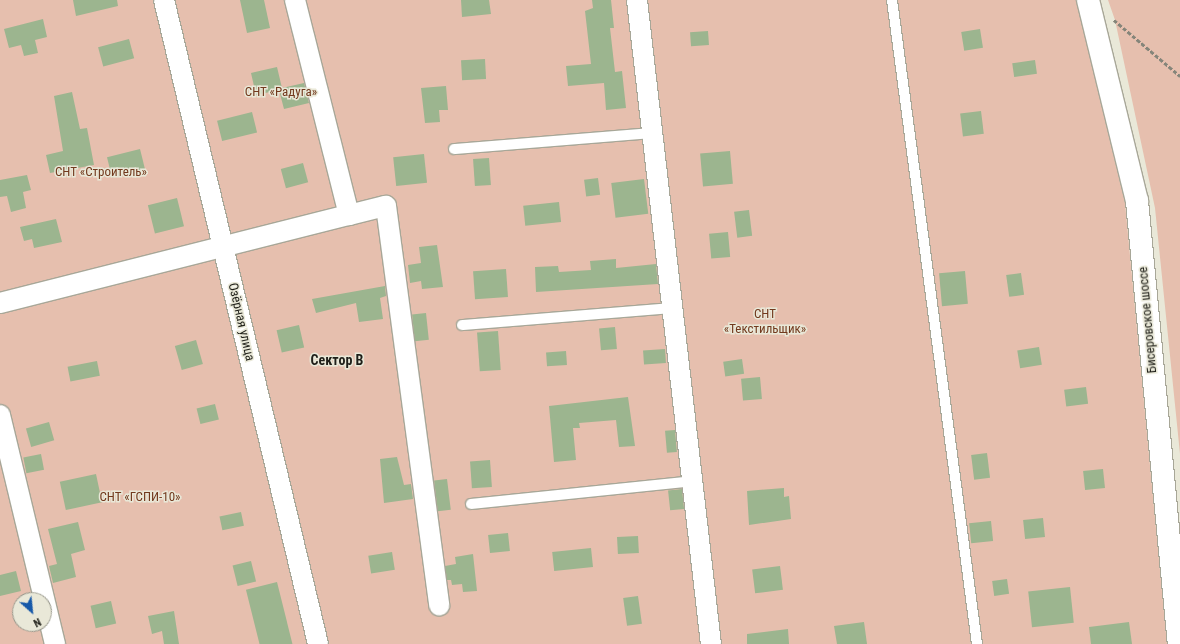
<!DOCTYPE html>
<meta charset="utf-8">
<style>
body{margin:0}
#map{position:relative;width:1180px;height:644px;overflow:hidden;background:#e9e8d8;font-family:"Roboto Condensed",sans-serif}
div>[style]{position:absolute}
.green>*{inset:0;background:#e6bfae}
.building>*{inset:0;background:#9cb58f;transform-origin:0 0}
.path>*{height:2.5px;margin-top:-1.25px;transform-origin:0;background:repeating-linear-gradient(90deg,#85857a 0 4px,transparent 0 6px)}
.roads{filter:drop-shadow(1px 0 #a8a798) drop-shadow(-1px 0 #a8a798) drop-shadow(0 1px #a8a798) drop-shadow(0 -1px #a8a798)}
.lane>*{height:10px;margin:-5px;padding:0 5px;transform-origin:5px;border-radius:5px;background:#fff}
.street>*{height:20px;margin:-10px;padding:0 10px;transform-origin:10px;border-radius:10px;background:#fff}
.secondary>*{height:22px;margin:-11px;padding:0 11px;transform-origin:11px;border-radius:11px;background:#fff}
span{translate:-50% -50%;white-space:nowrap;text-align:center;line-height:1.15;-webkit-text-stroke:3px #e9e8d8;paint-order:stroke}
.park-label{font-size:13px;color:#72391d}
.street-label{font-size:13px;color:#1f1f19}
.neighbourhood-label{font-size:14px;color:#1f1f19;font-weight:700}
.north{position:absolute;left:12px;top:592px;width:40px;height:40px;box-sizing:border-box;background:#e9e8d8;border:1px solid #98988c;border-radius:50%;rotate:153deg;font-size:11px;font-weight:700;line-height:16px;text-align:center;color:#1f1f19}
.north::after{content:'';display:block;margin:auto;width:14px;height:18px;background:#1759a9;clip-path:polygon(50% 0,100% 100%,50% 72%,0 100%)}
</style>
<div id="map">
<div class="green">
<div style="clip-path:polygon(evenodd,0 0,1076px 0,1125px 203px,1167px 644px,0 644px,0 0,20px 600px,44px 600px,44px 624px,20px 624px,20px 600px)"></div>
<div style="clip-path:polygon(1108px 0,1180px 0,1180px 454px,1155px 208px,1115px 20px)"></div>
</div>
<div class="building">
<div style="clip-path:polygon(73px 0,117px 0,118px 6px,76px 16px)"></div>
<div style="clip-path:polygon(240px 0,264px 0,270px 28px,247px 33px)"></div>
<div style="clip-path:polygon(461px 0,489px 0,491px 14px,462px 17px)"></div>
<div style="clip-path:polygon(592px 0,611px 0,614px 28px,610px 28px,615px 72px,622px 71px,626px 108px,606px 110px,604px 83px,568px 86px,566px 66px,591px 64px,585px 11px,593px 8px)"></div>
<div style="clip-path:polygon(43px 19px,47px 37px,35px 40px,38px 53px,24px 56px,21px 45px,9px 48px,4px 29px)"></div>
<div style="left:980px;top:29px;width:19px;height:19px;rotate:81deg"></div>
<div style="left:708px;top:31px;width:14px;height:18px;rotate:86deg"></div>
<div style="left:129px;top:39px;width:20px;height:32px;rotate:75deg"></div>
<div style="left:485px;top:59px;width:20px;height:24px;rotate:87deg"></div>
<div style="left:1035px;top:60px;width:14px;height:23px;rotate:82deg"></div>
<div style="clip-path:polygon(277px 67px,282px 88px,304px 83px,309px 103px,284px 109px,279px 90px,256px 95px,251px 73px)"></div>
<div style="clip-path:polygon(446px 86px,448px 110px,439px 110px,440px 122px,425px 123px,421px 88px)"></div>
<div style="clip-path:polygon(72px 92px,80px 129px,87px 128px,94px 165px,50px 173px,46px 155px,63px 151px,54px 96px)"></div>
<div style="left:981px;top:111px;width:23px;height:21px;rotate:83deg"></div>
<div style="left:252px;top:112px;width:21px;height:36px;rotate:76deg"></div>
<div style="left:140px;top:149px;width:21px;height:34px;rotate:76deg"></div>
<div style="left:730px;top:151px;width:33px;height:30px;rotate:85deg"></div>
<div style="left:424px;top:154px;width:29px;height:31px;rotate:84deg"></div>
<div style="left:489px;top:158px;width:27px;height:16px;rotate:86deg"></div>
<div style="left:303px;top:163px;width:20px;height:23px;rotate:75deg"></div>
<div style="clip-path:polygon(27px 175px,31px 190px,23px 192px,26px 208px,11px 212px,7px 196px,0 197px,0 180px)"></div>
<div style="left:598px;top:178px;width:17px;height:14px;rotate:83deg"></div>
<div style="left:644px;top:179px;width:35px;height:33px;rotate:83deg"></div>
<div style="left:177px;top:198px;width:29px;height:30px;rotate:76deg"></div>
<div style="left:559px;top:202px;width:20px;height:36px;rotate:84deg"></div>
<div style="left:749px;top:210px;width:26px;height:15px;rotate:83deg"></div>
<div style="clip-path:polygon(56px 219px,62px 242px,34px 248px,32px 239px,24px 241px,20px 227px)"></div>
<div style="left:728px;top:232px;width:25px;height:19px;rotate:85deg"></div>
<div style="clip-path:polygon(437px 245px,443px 287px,422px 289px,421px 281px,410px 283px,408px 265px,421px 263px,419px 247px)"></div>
<div style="clip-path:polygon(616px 259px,616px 268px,656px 264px,658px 284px,536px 292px,535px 267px,558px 266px,559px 272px,591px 270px,590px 261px)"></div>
<div style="left:506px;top:269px;width:28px;height:33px;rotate:86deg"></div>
<div style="left:965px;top:271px;width:33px;height:26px;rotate:85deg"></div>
<div style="left:1021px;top:273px;width:22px;height:15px;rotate:82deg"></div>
<div style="clip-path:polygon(385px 286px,386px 296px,380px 298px,383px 319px,359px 322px,356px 303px,316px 313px,312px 299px)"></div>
<div style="left:426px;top:313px;width:27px;height:14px;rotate:84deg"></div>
<div style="left:299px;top:325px;width:23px;height:23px;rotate:77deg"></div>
<div style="left:615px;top:327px;width:22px;height:16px;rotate:85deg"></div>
<div style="left:498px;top:331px;width:39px;height:21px;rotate:86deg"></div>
<div style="left:196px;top:340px;width:25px;height:22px;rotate:74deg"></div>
<div style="left:1039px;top:347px;width:18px;height:22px;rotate:81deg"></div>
<div style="left:665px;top:349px;width:14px;height:22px;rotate:86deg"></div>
<div style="left:566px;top:351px;width:14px;height:20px;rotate:86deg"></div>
<div style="left:742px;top:359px;width:15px;height:19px;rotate:82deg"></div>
<div style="left:97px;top:361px;width:15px;height:30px;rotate:79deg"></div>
<div style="left:760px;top:377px;width:22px;height:19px;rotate:85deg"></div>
<div style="left:1086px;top:387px;width:17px;height:22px;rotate:83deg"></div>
<div style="clip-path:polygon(628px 397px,635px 446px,619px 447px,616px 420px,579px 423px,580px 428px,573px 428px,576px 460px,554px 462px,549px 406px)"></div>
<div style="left:215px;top:404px;width:16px;height:19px;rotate:76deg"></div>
<div style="left:49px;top:422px;width:19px;height:24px;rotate:74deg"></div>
<div style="left:675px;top:430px;width:22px;height:10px;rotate:85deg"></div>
<div style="left:987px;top:453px;width:25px;height:16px;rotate:83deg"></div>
<div style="left:41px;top:454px;width:16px;height:18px;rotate:79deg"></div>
<div style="clip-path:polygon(397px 457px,404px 485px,411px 484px,413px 499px,384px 503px,380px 459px)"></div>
<div style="left:490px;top:460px;width:27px;height:20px;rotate:86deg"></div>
<div style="left:1103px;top:469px;width:19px;height:20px;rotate:84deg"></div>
<div style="left:96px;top:474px;width:29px;height:37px;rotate:78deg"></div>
<div style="left:447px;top:479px;width:31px;height:13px;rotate:83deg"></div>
<div style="clip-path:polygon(784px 488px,784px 497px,789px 496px,791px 519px,749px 525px,747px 491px)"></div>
<div style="left:682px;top:489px;width:20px;height:14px;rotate:84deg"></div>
<div style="left:241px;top:512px;width:14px;height:22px;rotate:78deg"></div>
<div style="left:1043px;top:518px;width:19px;height:20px;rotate:84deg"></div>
<div style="left:991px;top:521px;width:20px;height:22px;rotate:84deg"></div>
<div style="clip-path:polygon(78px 522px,85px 550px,71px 554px,76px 577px,53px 583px,49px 566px,57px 564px,48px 529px)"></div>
<div style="left:508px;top:533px;width:18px;height:20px;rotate:84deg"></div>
<div style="left:638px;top:536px;width:17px;height:21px;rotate:87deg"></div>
<div style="left:591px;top:548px;width:19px;height:39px;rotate:84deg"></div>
<div style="left:392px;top:552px;width:18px;height:24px;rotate:81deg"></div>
<div style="clip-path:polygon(473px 554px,477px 591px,463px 592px,462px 584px,452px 585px,451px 580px,447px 580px,445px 566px,456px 564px,455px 557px)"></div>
<div style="left:251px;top:561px;width:21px;height:19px;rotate:76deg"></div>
<div style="left:780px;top:566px;width:24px;height:28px;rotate:83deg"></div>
<div style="clip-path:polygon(16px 571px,21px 591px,0 596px,0 575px)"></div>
<div style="left:1007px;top:579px;width:15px;height:15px;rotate:82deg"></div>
<div style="left:277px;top:582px;width:64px;height:32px;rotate:76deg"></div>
<div style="left:1070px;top:587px;width:36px;height:42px;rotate:84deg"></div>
<div style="left:638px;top:596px;width:28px;height:15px;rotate:82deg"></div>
<div style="left:111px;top:601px;width:23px;height:21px;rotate:77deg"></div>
<div style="clip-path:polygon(174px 611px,179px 644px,164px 644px,162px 631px,152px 634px,148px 616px)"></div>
<div style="clip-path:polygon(864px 622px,867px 644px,837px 644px,834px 626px)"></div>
<div style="clip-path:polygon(1129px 622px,1132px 644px,1091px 644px,1089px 627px)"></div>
<div style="clip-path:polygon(788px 629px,789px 644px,747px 644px,747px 634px)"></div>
</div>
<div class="path">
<div style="left:1114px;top:20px;width:87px;rotate:40.3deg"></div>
</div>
<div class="roads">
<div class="lane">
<div style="left:892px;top:0;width:650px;rotate:82.48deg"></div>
<div style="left:454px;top:149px;width:200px;rotate:-4.6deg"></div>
<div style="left:462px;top:325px;width:212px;rotate:-4.6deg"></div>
<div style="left:471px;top:504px;width:222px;rotate:-5.9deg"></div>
</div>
<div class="street">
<div style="left:164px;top:0;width:662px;rotate:76.55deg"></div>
<div style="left:637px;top:0;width:648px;rotate:83.45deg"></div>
<div style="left:349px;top:215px;width:38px;rotate:-14deg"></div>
<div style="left:386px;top:206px;width:403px;rotate:82.4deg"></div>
<div style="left:0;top:303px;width:360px;rotate:-14.2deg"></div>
<div style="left:349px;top:215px;width:222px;rotate:-104.1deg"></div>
<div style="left:0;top:415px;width:236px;rotate:76.5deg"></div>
</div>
<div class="secondary">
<div style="left:1088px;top:0;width:207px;rotate:76.3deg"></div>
<div style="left:1137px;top:201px;width:445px;rotate:84.6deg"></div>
</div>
</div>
<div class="park-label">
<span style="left:281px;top:92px">СНТ «Радуга»</span>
<span style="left:101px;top:172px">СНТ «Строитель»</span>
<span style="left:765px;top:322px">СНТ<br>«Текстильщик»</span>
<span style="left:140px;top:497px">СНТ «ГСПИ-10»</span>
</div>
<div class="street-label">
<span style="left:1148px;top:320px;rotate:-95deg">Бисеровское шоссе</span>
<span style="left:241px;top:322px;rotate:77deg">Озёрная улица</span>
</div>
<div class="neighbourhood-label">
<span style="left:337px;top:360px">Сектор В</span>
</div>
<div class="north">N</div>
</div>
